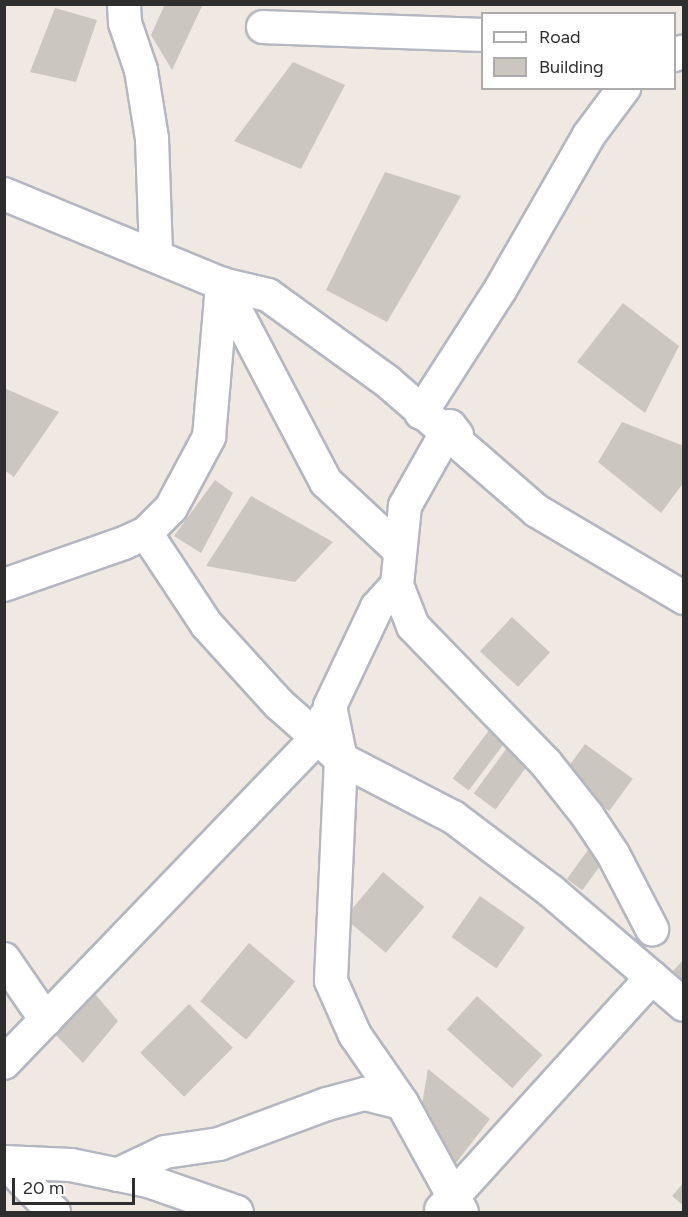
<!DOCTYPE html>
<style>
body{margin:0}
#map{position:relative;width:688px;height:1217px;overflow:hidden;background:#efe9e1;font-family:Figtree,sans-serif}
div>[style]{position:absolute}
.building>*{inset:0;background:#cbc7bf;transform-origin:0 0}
.roads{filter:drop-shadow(2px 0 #b4b7c1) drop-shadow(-2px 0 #b4b7c1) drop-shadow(0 2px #b4b7c1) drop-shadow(0 -2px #b4b7c1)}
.street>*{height:32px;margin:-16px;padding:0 16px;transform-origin:16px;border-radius:16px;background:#fff}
span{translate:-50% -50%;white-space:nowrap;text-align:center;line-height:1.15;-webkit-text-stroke:4.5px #fff;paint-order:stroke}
.frame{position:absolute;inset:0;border:6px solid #2e2e2e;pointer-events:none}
.legend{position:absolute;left:481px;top:12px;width:195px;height:78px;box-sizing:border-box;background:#fff;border:2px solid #ababab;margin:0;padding:8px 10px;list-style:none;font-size:18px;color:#2e2e2e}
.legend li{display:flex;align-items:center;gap:12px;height:30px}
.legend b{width:30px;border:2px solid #ababab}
.scale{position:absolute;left:12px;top:1178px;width:123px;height:27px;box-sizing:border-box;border:3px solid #2e2e2e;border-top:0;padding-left:8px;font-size:18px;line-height:21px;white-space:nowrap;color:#2e2e2e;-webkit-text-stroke:4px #fff;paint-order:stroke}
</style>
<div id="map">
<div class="building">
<div style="clip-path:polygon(165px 4px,203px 4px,172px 70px,151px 35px)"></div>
<div style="clip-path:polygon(55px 8px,97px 20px,76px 82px,30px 72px)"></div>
<div style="clip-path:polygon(293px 62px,345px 85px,301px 169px,234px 141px)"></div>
<div style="clip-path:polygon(385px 172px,461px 196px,387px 322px,326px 290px)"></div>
<div style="clip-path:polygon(623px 303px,679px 346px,645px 413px,577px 362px)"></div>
<div style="clip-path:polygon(4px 388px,59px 412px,14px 477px,4px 470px)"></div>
<div style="clip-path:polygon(622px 422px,684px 446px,684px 482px,661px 513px,598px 462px)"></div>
<div style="clip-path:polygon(215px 480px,233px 493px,201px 553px,174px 536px)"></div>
<div style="clip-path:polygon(251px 496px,333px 542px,295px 582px,206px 566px)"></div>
<div style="left:512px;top:617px;width:52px;height:47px;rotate:43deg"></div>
<div style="left:490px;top:729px;width:20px;height:62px;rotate:37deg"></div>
<div style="left:585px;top:744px;width:59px;height:40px;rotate:36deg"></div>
<div style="left:509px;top:745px;width:27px;height:60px;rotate:36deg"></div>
<div style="left:588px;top:850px;width:19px;height:36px;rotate:36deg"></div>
<div style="left:383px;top:872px;width:54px;height:60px;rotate:40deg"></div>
<div style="left:480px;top:896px;width:55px;height:50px;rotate:35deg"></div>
<div style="left:249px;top:943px;width:60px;height:76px;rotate:40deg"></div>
<div style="clip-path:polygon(684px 959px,684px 981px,673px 971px)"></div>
<div style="clip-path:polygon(90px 988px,118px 1021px,83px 1063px,52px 1031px)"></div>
<div style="left:477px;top:996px;width:88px;height:45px;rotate:42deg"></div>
<div style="left:189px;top:1004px;width:62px;height:69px;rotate:45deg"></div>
<div style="clip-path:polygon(428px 1069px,490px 1119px,456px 1163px,420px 1116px)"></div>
<div style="clip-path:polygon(684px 1182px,684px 1206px,672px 1196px)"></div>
</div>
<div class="roads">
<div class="street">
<div style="left:124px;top:4px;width:19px;rotate:87deg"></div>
<div style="left:125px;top:23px;width:50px;rotate:71.2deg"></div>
<div style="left:141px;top:70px;width:70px;rotate:80.9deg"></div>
<div style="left:152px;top:139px;width:117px;rotate:88deg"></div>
<div style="left:263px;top:27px;width:219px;rotate:2.1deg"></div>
<div style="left:674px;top:55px;width:9px;rotate:-21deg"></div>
<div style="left:4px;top:194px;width:236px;rotate:22.4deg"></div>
<div style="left:222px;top:284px;width:47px;rotate:13.4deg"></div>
<div style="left:268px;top:295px;width:148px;rotate:35.9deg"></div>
<div style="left:388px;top:382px;width:197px;rotate:40.9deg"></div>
<div style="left:537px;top:511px;width:171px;rotate:30.6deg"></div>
<div style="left:222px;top:284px;width:224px;rotate:62.3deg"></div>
<div style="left:326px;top:482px;width:98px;rotate:42.9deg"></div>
<div style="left:421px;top:413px;width:146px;rotate:-57.3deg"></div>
<div style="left:500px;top:290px;width:179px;rotate:-60.1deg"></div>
<div style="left:589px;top:135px;width:59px;rotate:-53.3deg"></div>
<div style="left:457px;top:435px;width:11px;rotate:-128deg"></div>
<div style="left:450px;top:426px;width:92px;rotate:119.4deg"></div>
<div style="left:405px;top:506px;width:79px;rotate:95.8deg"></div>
<div style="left:397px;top:585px;width:44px;rotate:68.7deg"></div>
<div style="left:413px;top:626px;width:190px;rotate:45.9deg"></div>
<div style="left:545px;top:762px;width:68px;rotate:51.6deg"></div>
<div style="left:587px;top:815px;width:47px;rotate:56.3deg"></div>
<div style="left:613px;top:854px;width:85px;rotate:62.5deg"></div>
<div style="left:146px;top:533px;width:110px;rotate:56.5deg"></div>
<div style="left:207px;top:625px;width:107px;rotate:47.7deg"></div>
<div style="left:279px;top:704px;width:83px;rotate:41.6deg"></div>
<div style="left:341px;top:759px;width:126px;rotate:27.4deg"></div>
<div style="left:453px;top:817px;width:123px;rotate:37.1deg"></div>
<div style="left:551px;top:891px;width:175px;rotate:40.6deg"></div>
<div style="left:4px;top:585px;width:127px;rotate:-19.3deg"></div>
<div style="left:124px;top:543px;width:24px;rotate:-24deg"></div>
<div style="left:146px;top:533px;width:35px;rotate:-45deg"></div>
<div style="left:171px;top:508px;width:81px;rotate:-61.8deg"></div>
<div style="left:209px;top:437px;width:154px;rotate:-85.1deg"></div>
<div style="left:397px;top:585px;width:30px;rotate:132deg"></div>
<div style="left:377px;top:607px;width:110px;rotate:115.4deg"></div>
<div style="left:330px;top:706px;width:54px;rotate:78.3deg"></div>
<div style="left:341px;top:759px;width:222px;rotate:92.6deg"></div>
<div style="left:331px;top:981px;width:59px;rotate:66deg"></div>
<div style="left:355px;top:1035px;width:83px;rotate:55.3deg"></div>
<div style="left:402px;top:1103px;width:124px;rotate:61.2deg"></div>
<div style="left:4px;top:959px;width:74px;rotate:55.5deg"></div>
<div style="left:4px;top:1063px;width:451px;rotate:-46.1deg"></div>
<div style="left:317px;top:738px;width:22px;rotate:-69deg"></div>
<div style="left:4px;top:1162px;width:67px;rotate:2.6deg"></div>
<div style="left:71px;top:1165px;width:79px;rotate:11.7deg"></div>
<div style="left:148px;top:1181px;width:94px;rotate:19.2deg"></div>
<div style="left:5px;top:1162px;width:70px;rotate:45.6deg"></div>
<div style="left:117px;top:1175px;width:53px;rotate:-25.6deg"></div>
<div style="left:165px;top:1152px;width:55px;rotate:-8.4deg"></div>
<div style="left:219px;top:1144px;width:115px;rotate:-20.3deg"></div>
<div style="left:327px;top:1104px;width:39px;rotate:-15deg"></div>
<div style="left:365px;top:1094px;width:38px;rotate:14deg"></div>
<div style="left:441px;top:1210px;width:314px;rotate:-47.8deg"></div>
</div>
</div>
<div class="frame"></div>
<ul class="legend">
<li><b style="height:8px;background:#fff"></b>Road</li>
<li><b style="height:16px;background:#cbc7bf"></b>Building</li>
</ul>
<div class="scale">20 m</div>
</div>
